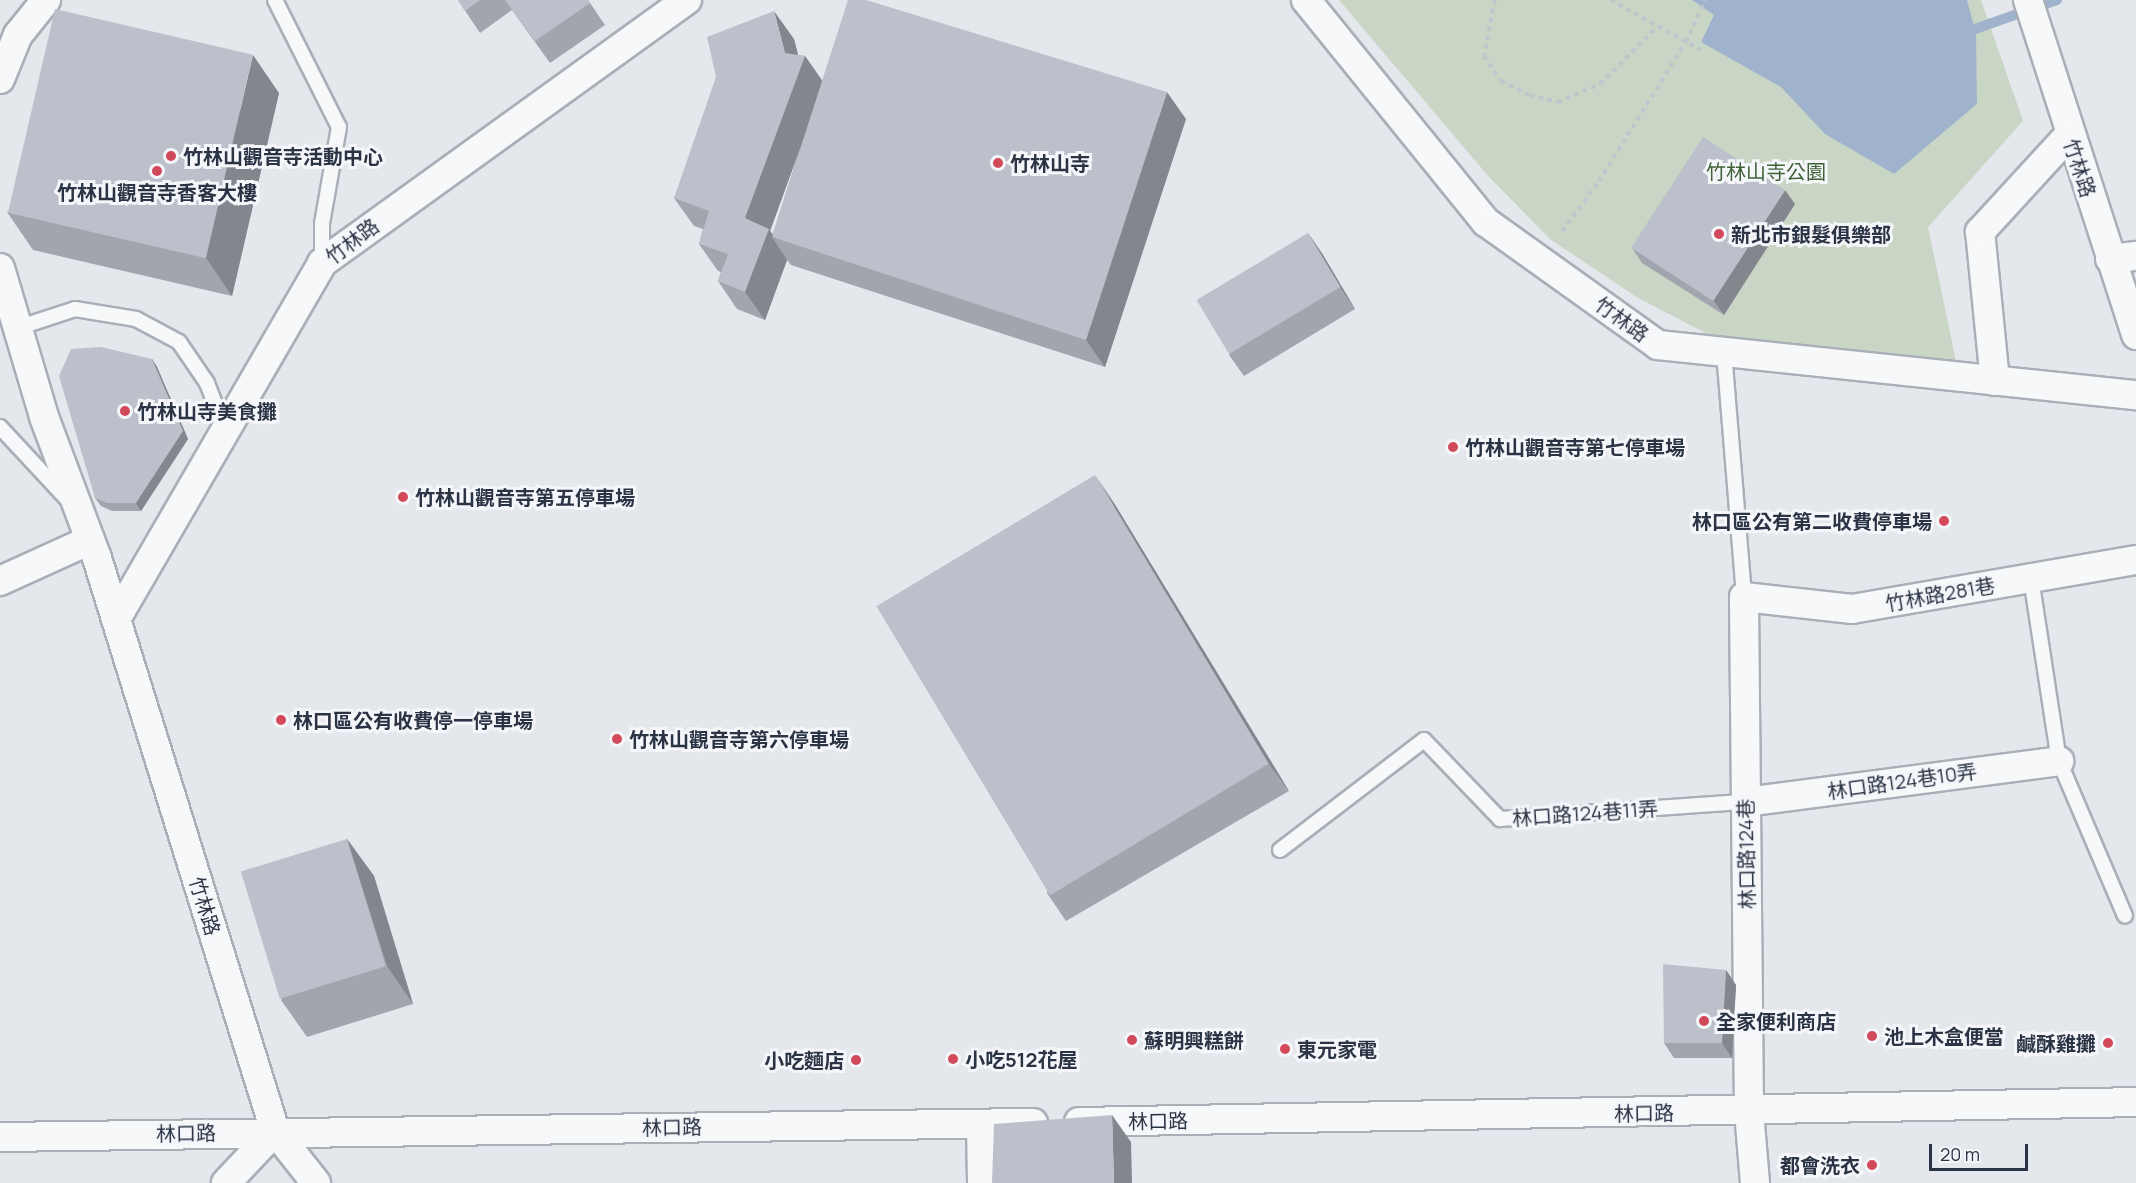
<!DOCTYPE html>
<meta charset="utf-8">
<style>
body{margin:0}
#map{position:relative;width:2136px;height:1183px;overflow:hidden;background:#e4e7ec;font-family:Manrope,"Noto Sans TC",sans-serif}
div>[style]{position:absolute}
.green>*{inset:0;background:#c9d6c5}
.water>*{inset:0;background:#9fb4cc}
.stream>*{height:10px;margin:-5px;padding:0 5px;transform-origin:5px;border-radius:5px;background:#9fb4cc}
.path>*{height:4px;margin-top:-2px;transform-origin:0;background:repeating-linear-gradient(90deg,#c2c5cb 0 4.5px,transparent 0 9px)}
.roads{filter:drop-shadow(2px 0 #a9aeb7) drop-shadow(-2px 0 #a9aeb7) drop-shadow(0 2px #a9aeb7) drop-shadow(0 -2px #a9aeb7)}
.service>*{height:14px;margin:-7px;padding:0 7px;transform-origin:7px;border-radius:7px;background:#f7f8fa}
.minor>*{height:28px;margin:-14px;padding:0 14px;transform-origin:14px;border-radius:14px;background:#f7f8fa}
.wall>*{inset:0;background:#a1a5ae}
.shaded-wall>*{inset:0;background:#83868d}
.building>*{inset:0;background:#bbc0ca;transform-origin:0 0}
.dots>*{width:16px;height:16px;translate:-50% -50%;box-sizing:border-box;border:3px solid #f4f6f9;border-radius:50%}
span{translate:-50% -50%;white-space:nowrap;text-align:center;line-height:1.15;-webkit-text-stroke:6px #f4f6f9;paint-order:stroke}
.poi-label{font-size:20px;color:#2b3445;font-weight:700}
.left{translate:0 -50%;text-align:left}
.right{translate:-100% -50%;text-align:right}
.street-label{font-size:20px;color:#2b3445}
.park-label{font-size:20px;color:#3f6138}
.scale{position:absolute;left:1929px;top:1144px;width:99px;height:27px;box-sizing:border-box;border:3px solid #2b3445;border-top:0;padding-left:8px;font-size:18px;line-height:21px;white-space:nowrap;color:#2b3445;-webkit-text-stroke:4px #f4f6f9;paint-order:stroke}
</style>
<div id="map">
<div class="green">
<div style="clip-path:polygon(1339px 0,1981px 0,2023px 121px,1928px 227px,1958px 371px,1727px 344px,1638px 298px,1550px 239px,1489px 177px)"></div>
</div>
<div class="water">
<div style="clip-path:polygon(1692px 0,1967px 0,1976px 33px,1977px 104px,1894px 174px,1825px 134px,1781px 87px,1701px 42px,1714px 15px)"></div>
</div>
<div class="stream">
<div style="left:1963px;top:28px;width:12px;rotate:5deg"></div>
<div style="left:1975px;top:29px;width:87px;rotate:-19.5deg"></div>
</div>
<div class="path">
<div style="left:1495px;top:0;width:57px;rotate:101.1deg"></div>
<div style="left:1484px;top:56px;width:30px;rotate:56deg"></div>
<div style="left:1501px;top:81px;width:32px;rotate:26deg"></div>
<div style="left:1530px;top:95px;width:29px;rotate:14deg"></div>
<div style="left:1558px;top:102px;width:46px;rotate:-23.2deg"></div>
<div style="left:1600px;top:84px;width:82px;rotate:-45deg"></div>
<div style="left:1611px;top:0;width:103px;rotate:29.1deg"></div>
<div style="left:1562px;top:231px;width:62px;rotate:-53.5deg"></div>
<div style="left:1599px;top:181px;width:164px;rotate:-58deg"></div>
<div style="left:1686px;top:42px;width:46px;rotate:-65.7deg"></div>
</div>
<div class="roads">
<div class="service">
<div style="left:275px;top:0;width:142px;rotate:63.3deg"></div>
<div style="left:339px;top:127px;width:97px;rotate:100deg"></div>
<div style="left:322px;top:223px;width:40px;rotate:90deg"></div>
<div style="left:17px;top:328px;width:61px;rotate:-18.1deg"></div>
<div style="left:75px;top:309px;width:62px;rotate:9.3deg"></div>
<div style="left:136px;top:319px;width:49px;rotate:28.1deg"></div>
<div style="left:179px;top:342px;width:50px;rotate:55.7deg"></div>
<div style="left:207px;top:383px;width:50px;rotate:69deg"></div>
<div style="left:1724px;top:352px;width:246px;rotate:85.3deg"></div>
<div style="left:0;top:427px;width:97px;rotate:47.1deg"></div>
<div style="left:2031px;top:578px;width:185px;rotate:81.3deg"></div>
<div style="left:2059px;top:761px;width:168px;rotate:66.9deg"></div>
<div style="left:1280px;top:850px;width:181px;rotate:-37.4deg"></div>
<div style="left:1424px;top:740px;width:110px;rotate:46.1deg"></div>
<div style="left:1500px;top:819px;width:246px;rotate:-4deg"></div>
</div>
<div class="minor">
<div style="left:1306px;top:0;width:286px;rotate:51deg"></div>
<div style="left:1486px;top:222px;width:211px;rotate:35.6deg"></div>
<div style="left:1658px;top:345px;width:481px;rotate:6deg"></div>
<div style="left:2028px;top:0;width:352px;rotate:72.1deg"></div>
<div style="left:0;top:79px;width:48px;rotate:-67.8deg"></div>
<div style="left:18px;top:35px;width:45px;rotate:-51.3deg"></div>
<div style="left:2110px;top:259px;width:26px;rotate:-7deg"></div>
<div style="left:0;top:268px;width:155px;rotate:73.5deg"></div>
<div style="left:44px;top:417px;width:151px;rotate:69.4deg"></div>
<div style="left:97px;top:558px;width:600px;rotate:72.74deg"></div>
<div style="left:275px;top:1131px;width:66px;rotate:51.7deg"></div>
<div style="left:1995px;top:381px;width:150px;rotate:-95.7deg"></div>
<div style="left:1980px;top:232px;width:132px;rotate:-47.5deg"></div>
<div style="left:0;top:581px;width:99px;rotate:-24.5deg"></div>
<div style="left:116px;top:619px;width:411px;rotate:-59.9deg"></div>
<div style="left:322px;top:263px;width:450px;rotate:-35.8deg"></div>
<div style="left:1745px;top:802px;width:317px;rotate:-7.4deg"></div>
<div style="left:1079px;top:1122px;width:1057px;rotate:-1.08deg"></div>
<div style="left:981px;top:1124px;width:59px;rotate:89deg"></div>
<div style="left:0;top:1137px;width:1033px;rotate:-0.78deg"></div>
<div style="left:226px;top:1183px;width:71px;rotate:-46.7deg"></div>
<div style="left:1755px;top:1183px;width:72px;rotate:-94.8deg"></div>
<div style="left:1749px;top:1111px;width:514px;rotate:-90.56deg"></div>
<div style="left:1744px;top:597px;width:109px;rotate:6.3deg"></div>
<div style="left:1852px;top:609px;width:288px;rotate:-9.8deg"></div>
</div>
</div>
<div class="wall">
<div style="clip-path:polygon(458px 0,588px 0,605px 25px,550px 63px,512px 10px,480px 33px)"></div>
<div style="clip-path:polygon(evenodd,794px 39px,798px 55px,805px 56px,822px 81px,1186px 119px,1105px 367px,791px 265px,787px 260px,765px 320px,737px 309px,718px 281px,721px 272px,718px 271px,699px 244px,703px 229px,694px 226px,674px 198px,794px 39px,801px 145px,773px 234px,770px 231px,801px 145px)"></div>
<div style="clip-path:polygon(279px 93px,232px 296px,33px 250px,7px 212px)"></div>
<div style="clip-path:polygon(1795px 204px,1724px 315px,1642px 263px,1632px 248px)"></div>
<div style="clip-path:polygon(1308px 233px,1323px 255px,1355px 309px,1244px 376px,1229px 355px)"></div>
<div style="clip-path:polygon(152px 359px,157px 367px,188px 439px,141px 511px,112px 511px,101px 506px,95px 498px)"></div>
<div style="clip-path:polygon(1114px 503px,1289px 791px,1066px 921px,1047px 893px)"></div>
<div style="clip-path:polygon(347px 839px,374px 876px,413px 1004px,307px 1037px,281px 1000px)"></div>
<div style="clip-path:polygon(1726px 970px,1736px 985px,1732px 1058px,1674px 1058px,1664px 1043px)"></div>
</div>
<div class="shaded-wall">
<div style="clip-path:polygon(774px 11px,794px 39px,801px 66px,805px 56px,824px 83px,770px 231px,776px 239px,772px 237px,787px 260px,765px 320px,745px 292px,745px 218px,785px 53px)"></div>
<div style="clip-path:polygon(253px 55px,279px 93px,232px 296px,206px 258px)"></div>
<div style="clip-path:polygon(1167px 92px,1186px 119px,1105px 367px,1086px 340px)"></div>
<div style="clip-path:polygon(1785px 190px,1795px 204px,1724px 315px,1713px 300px)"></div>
<div style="clip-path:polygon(1308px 233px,1323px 255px,1355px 309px,1340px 287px)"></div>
<div style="clip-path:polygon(152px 359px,157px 367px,188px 439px,141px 511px,136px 503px)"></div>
<div style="clip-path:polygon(1095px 475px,1114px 503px,1289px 791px,1269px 764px)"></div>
<div style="clip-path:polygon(347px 839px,374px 876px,413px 1004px,387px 966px)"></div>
<div style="clip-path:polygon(1726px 970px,1736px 985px,1732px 1058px,1722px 1043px)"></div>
<div style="clip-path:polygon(1112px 1115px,1131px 1142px,1132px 1183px,1114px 1183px)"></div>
</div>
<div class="building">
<div style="clip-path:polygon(458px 0,480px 0,465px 11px)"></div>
<div style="clip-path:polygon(505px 0,588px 0,590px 3px,535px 41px)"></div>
<div style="clip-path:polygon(848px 0,866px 0,1167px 92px,1086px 340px,772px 237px)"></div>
<div style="left:55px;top:9px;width:203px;height:209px;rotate:13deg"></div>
<div style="clip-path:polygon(774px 11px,785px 53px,805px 56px,745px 218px,769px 229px,745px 292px,718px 281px,728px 254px,699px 244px,709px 211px,674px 198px,716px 77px,707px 37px)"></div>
<div style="left:1703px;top:137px;width:98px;height:132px;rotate:33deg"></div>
<div style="left:1308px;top:233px;width:63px;height:130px;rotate:59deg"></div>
<div style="clip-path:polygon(101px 347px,152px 359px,183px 431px,136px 503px,107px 503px,95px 498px,59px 376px,71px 349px)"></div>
<div style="left:1095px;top:475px;width:337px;height:255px;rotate:59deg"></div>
<div style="left:347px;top:839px;width:133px;height:111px;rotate:73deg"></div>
<div style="clip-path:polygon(1663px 964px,1726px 970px,1722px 1043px,1664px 1043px)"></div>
<div style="clip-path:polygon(1112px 1115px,1114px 1183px,992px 1183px,994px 1124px)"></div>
</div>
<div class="dots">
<div style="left:171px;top:156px;background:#d1495b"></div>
<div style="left:998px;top:163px;background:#d1495b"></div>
<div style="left:157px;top:171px;background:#d1495b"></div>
<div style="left:1719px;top:234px;background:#d1495b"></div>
<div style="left:125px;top:411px;background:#d1495b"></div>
<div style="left:1453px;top:447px;background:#d1495b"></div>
<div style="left:403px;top:497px;background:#d1495b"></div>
<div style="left:1944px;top:521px;background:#d1495b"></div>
<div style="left:281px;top:720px;background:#d1495b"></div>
<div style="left:617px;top:739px;background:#d1495b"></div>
<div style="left:1704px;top:1021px;background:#d1495b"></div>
<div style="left:1872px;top:1036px;background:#d1495b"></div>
<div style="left:1132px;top:1040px;background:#d1495b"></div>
<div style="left:2108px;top:1043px;background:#d1495b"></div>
<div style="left:1285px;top:1049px;background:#d1495b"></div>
<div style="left:953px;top:1059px;background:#d1495b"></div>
<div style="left:856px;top:1060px;background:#d1495b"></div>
<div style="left:1872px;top:1165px;background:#d1495b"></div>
</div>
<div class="poi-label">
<span class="left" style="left:183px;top:156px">竹林山觀音寺活動中心</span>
<span class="left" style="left:1010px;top:163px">竹林山寺</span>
<span style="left:157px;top:192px">竹林山觀音寺香客大樓</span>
<span class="left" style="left:1731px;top:234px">新北市銀髮俱樂部</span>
<span class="left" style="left:137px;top:411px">竹林山寺美食攤</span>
<span class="left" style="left:1465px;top:447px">竹林山觀音寺第七停車場</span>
<span class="left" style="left:415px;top:497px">竹林山觀音寺第五停車場</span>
<span class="right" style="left:1932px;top:521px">林口區公有第二收費停車場</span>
<span class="left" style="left:293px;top:720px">林口區公有收費停一停車場</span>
<span class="left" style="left:629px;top:739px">竹林山觀音寺第六停車場</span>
<span class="left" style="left:1716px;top:1021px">全家便利商店</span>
<span class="left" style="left:1884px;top:1036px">池上木盒便當</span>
<span class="left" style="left:1144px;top:1040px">蘇明興糕餅</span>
<span class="right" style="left:2096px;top:1043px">鹹酥雞攤</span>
<span class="left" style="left:1297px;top:1049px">東元家電</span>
<span class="left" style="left:965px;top:1059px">小吃512花屋</span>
<span class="right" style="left:844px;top:1060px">小吃麵店</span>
<span class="right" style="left:1860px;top:1165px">都會洗衣</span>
</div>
<div class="street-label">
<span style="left:2080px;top:168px;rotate:72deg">竹林路</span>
<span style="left:352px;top:241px;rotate:-37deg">竹林路</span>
<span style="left:1622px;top:319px;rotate:36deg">竹林路</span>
<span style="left:1940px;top:594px;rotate:-10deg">竹林路281巷</span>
<span style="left:1902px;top:781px;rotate:-8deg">林口路124巷10弄</span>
<span style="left:1585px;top:813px;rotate:-4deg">林口路124巷11弄</span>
<span style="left:1746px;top:854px;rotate:-91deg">林口路124巷</span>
<span style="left:205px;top:906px;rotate:73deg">竹林路</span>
<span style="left:1644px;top:1113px;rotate:-1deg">林口路</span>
<span style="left:1158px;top:1121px;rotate:-1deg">林口路</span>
<span style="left:672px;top:1127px;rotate:-1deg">林口路</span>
<span style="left:186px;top:1133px;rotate:-1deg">林口路</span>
</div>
<div class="park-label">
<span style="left:1766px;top:171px">竹林山寺公園</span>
</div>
<div class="scale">20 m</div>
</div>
